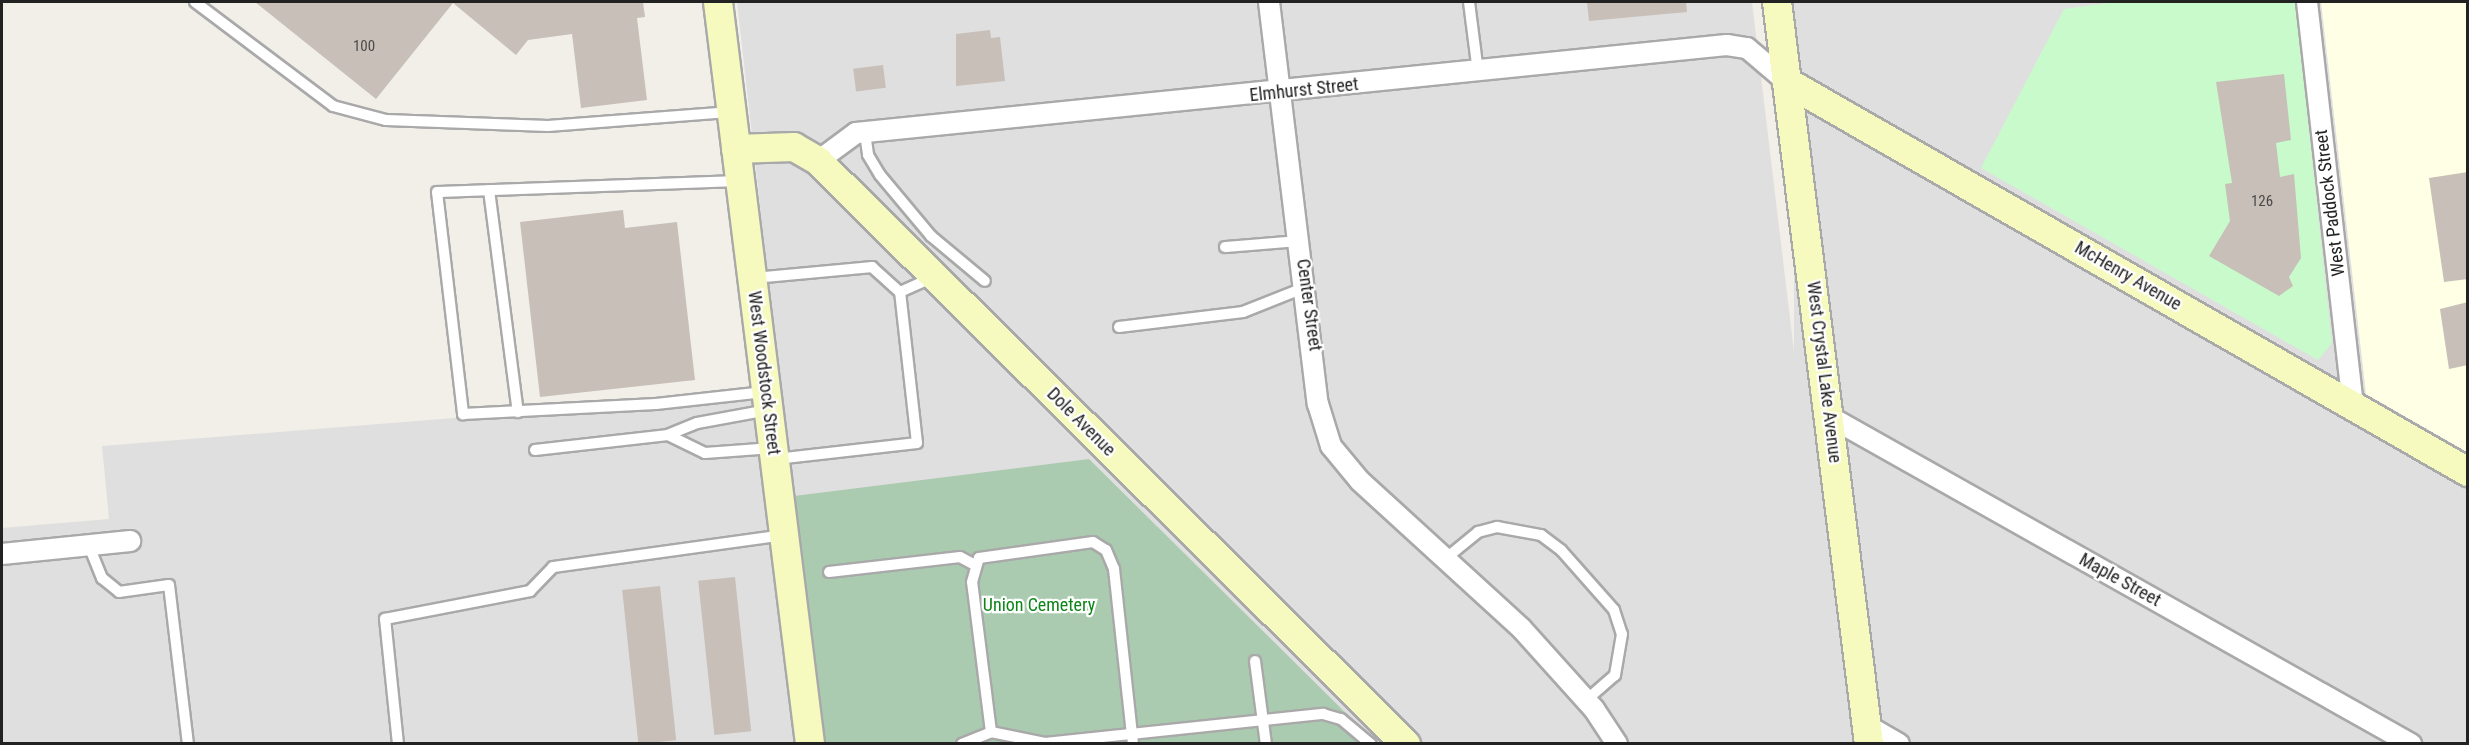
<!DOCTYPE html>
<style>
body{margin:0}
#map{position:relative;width:2469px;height:745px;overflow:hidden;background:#f2efe9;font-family:"Roboto Condensed",sans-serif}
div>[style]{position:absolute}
.residential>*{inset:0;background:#e0dfdf;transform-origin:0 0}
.education>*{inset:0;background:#ffffe5}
.cemetery>*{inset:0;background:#aacbaf}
.park>*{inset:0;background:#c8facc}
.building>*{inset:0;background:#c7bfb8;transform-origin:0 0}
.roads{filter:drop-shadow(2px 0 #a9a9a9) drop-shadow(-2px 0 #a9a9a9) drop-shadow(0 2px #a9a9a9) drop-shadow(0 -2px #a9a9a9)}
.lane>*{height:10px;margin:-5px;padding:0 5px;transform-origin:5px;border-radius:5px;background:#fff}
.street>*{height:20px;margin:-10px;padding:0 10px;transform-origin:10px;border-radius:10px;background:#fff}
.secondary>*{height:28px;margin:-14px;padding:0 14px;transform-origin:14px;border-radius:14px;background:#f7fabf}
span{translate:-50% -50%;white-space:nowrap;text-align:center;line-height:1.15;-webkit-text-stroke:4.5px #fff;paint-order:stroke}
.number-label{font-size:15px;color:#4b4948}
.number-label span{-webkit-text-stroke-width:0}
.street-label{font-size:18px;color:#222}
.park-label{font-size:18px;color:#0c8416}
.frame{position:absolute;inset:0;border:3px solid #222;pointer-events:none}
</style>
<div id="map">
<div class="residential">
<div style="clip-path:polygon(737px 2px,1752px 2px,1841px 743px,2px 744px,2px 528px,109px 519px,102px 446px,781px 392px)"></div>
<div style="left:1794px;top:2px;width:673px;height:746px"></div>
</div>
<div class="education">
<div style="clip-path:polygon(2321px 2px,2467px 2px,2467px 452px,2366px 394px)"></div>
</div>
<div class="cemetery">
<div style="clip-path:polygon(1089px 459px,1376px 743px,822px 743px,794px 496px)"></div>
</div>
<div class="park">
<div style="clip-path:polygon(2115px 2px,2295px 2px,2332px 343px,2318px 360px,1981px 168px,2064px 9px)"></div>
</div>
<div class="building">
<div style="clip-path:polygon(255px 2px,643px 2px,645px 17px,637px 18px,647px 100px,581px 108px,572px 34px,528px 40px,516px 55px,453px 3px,376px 99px)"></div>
<div style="clip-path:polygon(1587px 2px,1686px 2px,1687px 12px,1589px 21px)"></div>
<div style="clip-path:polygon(990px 30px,991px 38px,1000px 37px,1005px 81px,956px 86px,956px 34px)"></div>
<div style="left:883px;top:65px;width:23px;height:30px;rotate:83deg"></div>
<div style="clip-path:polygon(2284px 74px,2291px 140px,2276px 143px,2280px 177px,2294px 174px,2301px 258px,2289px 277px,2293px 286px,2279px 296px,2209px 256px,2230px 221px,2225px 184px,2232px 183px,2216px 82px)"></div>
<div style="clip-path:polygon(2468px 172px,2468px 279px,2444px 282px,2429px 178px)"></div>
<div style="clip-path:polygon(623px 210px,625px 228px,677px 222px,695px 380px,540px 397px,520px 222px)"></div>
<div style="clip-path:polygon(2468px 302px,2468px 365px,2449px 369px,2440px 309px)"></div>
<div style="left:735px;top:577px;width:155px;height:37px;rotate:84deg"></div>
<div style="left:660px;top:586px;width:155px;height:38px;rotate:84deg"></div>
</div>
<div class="roads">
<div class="lane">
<div style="left:195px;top:2px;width:173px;rotate:37deg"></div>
<div style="left:333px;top:106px;width:55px;rotate:14.8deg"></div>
<div style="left:386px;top:120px;width:162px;rotate:2.1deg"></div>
<div style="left:548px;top:126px;width:184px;rotate:-4.4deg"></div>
<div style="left:1469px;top:2px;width:71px;rotate:82.7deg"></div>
<div style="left:865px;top:133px;width:22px;rotate:82deg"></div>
<div style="left:868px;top:155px;width:23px;rotate:59deg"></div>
<div style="left:880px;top:175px;width:80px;rotate:50.1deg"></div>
<div style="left:931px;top:236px;width:70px;rotate:39.8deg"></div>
<div style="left:740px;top:181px;width:303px;rotate:177.9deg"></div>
<div style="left:437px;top:192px;width:224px;rotate:83.3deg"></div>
<div style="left:463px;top:414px;width:193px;rotate:-3deg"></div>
<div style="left:656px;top:404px;width:109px;rotate:-6.3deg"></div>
<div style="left:489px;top:190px;width:224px;rotate:82.6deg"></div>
<div style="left:1225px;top:247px;width:75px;rotate:-4.6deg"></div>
<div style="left:754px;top:278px;width:119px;rotate:-5.3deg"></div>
<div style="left:872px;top:267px;width:38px;rotate:42deg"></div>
<div style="left:1119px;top:327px;width:125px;rotate:-6.9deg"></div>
<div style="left:1243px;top:312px;width:68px;rotate:-21.6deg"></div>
<div style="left:768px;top:410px;width:72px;rotate:169.6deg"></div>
<div style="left:697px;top:423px;width:31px;rotate:158deg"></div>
<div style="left:668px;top:435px;width:41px;rotate:25.9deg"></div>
<div style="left:705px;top:453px;width:68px;rotate:-4.2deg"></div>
<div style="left:535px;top:450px;width:134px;rotate:-6.4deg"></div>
<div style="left:776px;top:459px;width:142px;rotate:-6.5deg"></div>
<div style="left:917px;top:443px;width:152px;rotate:-96.4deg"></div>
<div style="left:900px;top:292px;width:35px;rotate:-24deg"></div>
<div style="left:89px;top:546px;width:35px;rotate:68deg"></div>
<div style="left:102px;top:578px;width:22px;rotate:39deg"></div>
<div style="left:119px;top:592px;width:50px;rotate:-8deg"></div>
<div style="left:169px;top:585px;width:160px;rotate:83.2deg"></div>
<div style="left:1445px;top:559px;width:43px;rotate:-39.3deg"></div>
<div style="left:1478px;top:532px;width:20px;rotate:-15deg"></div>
<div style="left:1497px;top:527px;width:45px;rotate:10.3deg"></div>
<div style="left:1541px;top:535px;width:25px;rotate:37deg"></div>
<div style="left:1561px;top:550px;width:80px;rotate:48.5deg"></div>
<div style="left:1614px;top:610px;width:25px;rotate:72deg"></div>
<div style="left:1622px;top:634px;width:42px;rotate:99.7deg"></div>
<div style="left:1615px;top:675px;width:38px;rotate:139deg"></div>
<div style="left:829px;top:572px;width:132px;rotate:-6.5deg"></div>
<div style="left:960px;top:557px;width:17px;rotate:28deg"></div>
<div style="left:1255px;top:661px;width:84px;rotate:82.5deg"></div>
<div style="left:991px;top:732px;width:151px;rotate:-97.2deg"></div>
<div style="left:972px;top:582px;width:25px;rotate:-74deg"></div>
<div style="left:979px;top:558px;width:115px;rotate:-8deg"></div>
<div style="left:1093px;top:542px;width:15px;rotate:32deg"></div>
<div style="left:1106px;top:550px;width:21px;rotate:67deg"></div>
<div style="left:1114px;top:569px;width:176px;rotate:83.8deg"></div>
<div style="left:398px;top:744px;width:126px;rotate:-95.9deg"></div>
<div style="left:385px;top:619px;width:148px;rotate:-10.9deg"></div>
<div style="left:530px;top:591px;width:33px;rotate:-46deg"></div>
<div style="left:553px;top:567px;width:232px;rotate:-7.9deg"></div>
<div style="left:962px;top:744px;width:31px;rotate:-22deg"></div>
<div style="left:991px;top:732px;width:55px;rotate:11.5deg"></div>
<div style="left:1045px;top:743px;width:280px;rotate:-6deg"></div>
<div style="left:1323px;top:714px;width:19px;rotate:16deg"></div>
<div style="left:1341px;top:719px;width:39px;rotate:40deg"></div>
</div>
<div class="street">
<div style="left:1269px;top:2px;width:405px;rotate:83.1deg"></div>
<div style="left:1318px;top:404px;width:44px;rotate:72.8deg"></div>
<div style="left:1331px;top:446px;width:45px;rotate:50.4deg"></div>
<div style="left:1360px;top:481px;width:218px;rotate:42.4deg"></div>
<div style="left:1521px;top:628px;width:109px;rotate:48deg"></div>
<div style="left:1594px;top:709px;width:42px;rotate:56.7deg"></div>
<div style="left:2307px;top:2px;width:405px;rotate:83.5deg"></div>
<div style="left:818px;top:161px;width:47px;rotate:-36.4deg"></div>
<div style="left:856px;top:133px;width:875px;rotate:-5.77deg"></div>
<div style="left:1727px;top:45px;width:20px;rotate:9deg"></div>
<div style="left:1747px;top:48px;width:52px;rotate:40.4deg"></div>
<div style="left:1830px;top:417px;width:667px;rotate:29.37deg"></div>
<div style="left:2px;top:554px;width:129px;rotate:-5.8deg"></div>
<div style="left:1866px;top:725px;width:38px;rotate:30deg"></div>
</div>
<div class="secondary">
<div style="left:718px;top:2px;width:748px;rotate:82.93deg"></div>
<div style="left:1777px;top:2px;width:748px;rotate:82.93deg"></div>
<div style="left:1787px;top:82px;width:785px;rotate:29.8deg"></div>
<div style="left:736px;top:149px;width:58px;rotate:-2deg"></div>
<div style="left:794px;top:147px;width:28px;rotate:30deg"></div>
<div style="left:818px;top:161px;width:828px;rotate:44.76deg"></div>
</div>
</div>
<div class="number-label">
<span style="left:364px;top:47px">100</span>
<span style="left:2262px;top:202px">126</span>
</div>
<div class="street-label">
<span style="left:1304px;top:90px;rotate:-6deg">Elmhurst Street</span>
<span style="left:2330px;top:203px;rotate:-97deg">West Paddock Street</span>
<span style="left:2128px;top:276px;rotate:30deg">McHenry Avenue</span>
<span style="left:1309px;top:305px;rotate:82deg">Center Street</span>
<span style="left:1824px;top:372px;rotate:83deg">West Crystal Lake Avenue</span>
<span style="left:764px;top:373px;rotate:83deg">West Woodstock Street</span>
<span style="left:1081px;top:422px;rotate:45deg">Dole Avenue</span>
<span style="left:2120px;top:580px;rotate:29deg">Maple Street</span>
</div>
<div class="park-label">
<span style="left:1039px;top:605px">Union Cemetery</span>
</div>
<div class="frame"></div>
</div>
